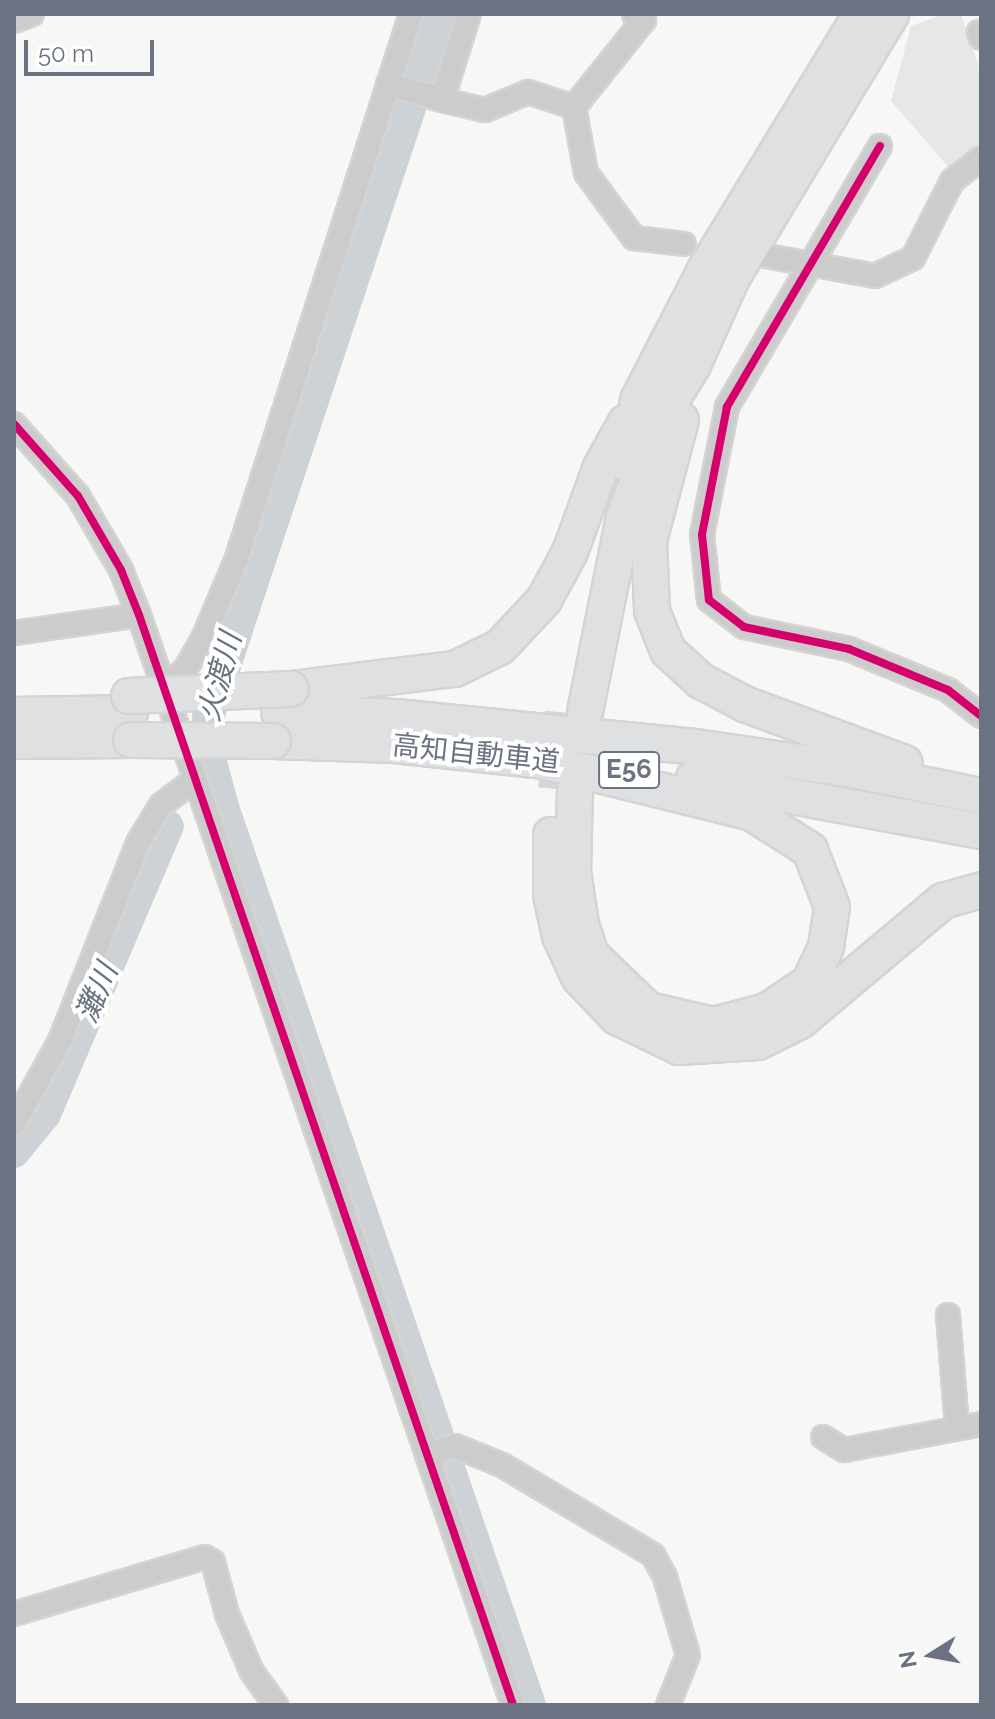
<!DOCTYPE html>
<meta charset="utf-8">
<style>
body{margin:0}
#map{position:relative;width:995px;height:1719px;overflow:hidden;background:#f7f7f6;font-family:Raleway,"Noto Sans JP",sans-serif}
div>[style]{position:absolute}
.green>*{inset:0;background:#e5e8e4}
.river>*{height:32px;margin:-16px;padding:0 16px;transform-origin:16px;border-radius:16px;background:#cdd2d6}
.highway-tunnel>*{height:34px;margin-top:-17px;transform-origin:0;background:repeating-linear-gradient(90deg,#d4d6d9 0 34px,transparent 0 51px)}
.roads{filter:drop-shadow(2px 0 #d4d4d4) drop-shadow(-2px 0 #d4d4d4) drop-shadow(0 2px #d4d4d4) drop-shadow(0 -2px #d4d4d4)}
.minor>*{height:22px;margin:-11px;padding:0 11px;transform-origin:11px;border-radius:11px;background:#cccccd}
.highway>*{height:34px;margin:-17px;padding:0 17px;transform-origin:17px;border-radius:17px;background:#dfe0e1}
.bridges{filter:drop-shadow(2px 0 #d4d4d4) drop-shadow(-2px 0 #d4d4d4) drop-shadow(0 2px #d4d4d4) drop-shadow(0 -2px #d4d4d4)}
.highway-bridge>*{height:34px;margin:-17px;padding:0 17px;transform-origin:17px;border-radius:17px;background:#dfe0e1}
.cycleway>*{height:8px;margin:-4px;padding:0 4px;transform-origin:4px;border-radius:4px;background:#d6006c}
span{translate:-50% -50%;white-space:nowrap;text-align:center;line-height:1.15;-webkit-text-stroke:8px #fff;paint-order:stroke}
.shield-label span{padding:2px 6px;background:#fff;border:2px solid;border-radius:6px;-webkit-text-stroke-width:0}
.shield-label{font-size:26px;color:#6b7382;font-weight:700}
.street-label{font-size:28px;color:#6b7382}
.water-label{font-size:30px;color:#67737e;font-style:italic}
.frame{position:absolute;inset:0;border:16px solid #6b7382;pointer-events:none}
.north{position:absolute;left:891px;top:1615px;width:80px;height:80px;-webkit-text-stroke:6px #fff;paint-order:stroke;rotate:259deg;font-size:22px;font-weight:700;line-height:32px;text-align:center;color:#6b7382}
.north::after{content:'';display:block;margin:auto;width:28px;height:36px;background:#6b7382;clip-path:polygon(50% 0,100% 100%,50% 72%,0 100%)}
.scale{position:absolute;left:24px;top:40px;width:130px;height:36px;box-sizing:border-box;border:4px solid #6b7382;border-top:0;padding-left:10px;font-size:24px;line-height:28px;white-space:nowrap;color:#6b7382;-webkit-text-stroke:6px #fff;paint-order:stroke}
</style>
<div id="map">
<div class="green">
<div style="clip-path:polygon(945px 14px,961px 14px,981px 74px,981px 151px,950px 169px,891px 101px,911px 26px)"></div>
</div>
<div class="river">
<div style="left:208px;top:717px;width:741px;rotate:-71.66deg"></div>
<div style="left:203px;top:732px;width:78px;rotate:75.1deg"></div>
<div style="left:223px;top:807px;width:949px;rotate:71.13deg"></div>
<div style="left:14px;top:1152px;width:49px;rotate:-50.8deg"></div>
<div style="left:45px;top:1114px;width:313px;rotate:-66.9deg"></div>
</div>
<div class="highway-tunnel">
<div style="left:555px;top:789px;width:77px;rotate:-84.8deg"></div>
</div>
<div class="roads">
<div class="minor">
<div style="left:14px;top:21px;width:19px;rotate:-21deg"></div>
<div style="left:979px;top:32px;width:6px;rotate:72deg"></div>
<div style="left:388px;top:84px;width:56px;rotate:16.5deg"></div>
<div style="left:442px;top:100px;width:90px;rotate:-72.6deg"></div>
<div style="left:442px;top:100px;width:44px;rotate:13.1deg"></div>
<div style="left:485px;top:110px;width:47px;rotate:-22.7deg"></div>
<div style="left:528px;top:92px;width:48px;rotate:18.1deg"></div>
<div style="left:574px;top:107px;width:112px;rotate:-51.2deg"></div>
<div style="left:644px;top:20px;width:12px;rotate:-149deg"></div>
<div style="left:574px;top:107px;width:67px;rotate:79.7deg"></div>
<div style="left:586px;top:173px;width:81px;rotate:53.6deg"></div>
<div style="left:634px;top:238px;width:50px;rotate:6.8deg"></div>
<div style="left:880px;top:146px;width:303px;rotate:120.4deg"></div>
<div style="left:727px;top:407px;width:130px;rotate:101.1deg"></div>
<div style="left:702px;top:535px;width:65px;rotate:83.9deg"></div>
<div style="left:709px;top:600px;width:44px;rotate:37.6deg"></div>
<div style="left:744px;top:627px;width:107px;rotate:11.8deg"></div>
<div style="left:849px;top:649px;width:107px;rotate:22.5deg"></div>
<div style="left:948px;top:690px;width:42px;rotate:38.2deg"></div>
<div style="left:761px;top:255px;width:116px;rotate:10.4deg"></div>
<div style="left:875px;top:276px;width:42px;rotate:-25.3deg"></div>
<div style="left:913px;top:258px;width:86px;rotate:-63.1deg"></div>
<div style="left:952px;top:181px;width:37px;rotate:-38deg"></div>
<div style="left:14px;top:424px;width:96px;rotate:48.4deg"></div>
<div style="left:78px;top:496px;width:86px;rotate:59.8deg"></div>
<div style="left:121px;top:570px;width:48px;rotate:68.2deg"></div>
<div style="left:139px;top:615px;width:1152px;rotate:71.06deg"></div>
<div style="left:14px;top:633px;width:126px;rotate:-8.2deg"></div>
<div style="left:164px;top:688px;width:28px;rotate:-41deg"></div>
<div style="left:185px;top:670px;width:36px;rotate:-60deg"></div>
<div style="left:203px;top:639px;width:85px;rotate:-67.1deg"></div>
<div style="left:236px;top:561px;width:574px;rotate:-72.26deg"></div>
<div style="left:14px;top:1124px;width:95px;rotate:-61deg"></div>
<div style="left:60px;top:1041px;width:213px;rotate:-68.5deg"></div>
<div style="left:138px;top:843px;width:44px;rotate:-58.8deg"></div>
<div style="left:161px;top:805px;width:40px;rotate:-37deg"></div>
<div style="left:948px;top:1315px;width:111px;rotate:85.4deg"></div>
<div style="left:823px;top:1437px;width:25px;rotate:32deg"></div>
<div style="left:844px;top:1450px;width:139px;rotate:-10.7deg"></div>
<div style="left:427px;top:1455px;width:29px;rotate:-18deg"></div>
<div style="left:455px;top:1446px;width:51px;rotate:22deg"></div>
<div style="left:502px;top:1465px;width:176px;rotate:30.8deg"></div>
<div style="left:653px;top:1555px;width:25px;rotate:61deg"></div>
<div style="left:665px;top:1577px;width:81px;rotate:73.6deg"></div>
<div style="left:688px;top:1655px;width:54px;rotate:111.8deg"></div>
<div style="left:14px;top:1614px;width:199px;rotate:-16.6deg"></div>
<div style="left:205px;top:1557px;width:9px;rotate:32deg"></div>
<div style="left:213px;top:1562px;width:54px;rotate:74.9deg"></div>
<div style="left:227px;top:1614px;width:63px;rotate:66.7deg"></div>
<div style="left:252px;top:1672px;width:41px;rotate:54deg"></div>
</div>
<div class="highway">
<div style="left:681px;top:420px;width:125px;rotate:104.8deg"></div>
<div style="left:649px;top:541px;width:70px;rotate:87.5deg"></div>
<div style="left:652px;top:611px;width:43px;rotate:68.2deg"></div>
<div style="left:668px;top:651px;width:45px;rotate:42.3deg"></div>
<div style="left:701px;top:681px;width:52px;rotate:27.6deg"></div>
<div style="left:747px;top:705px;width:168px;rotate:20.2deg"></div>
<div style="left:627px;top:464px;width:65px;rotate:-80.2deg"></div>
<div style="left:638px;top:400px;width:146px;rotate:-62.7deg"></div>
<div style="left:705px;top:270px;width:300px;rotate:-58.6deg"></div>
<div style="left:291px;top:689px;width:165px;rotate:-7deg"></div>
<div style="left:455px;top:669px;width:50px;rotate:-26.1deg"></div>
<div style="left:500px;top:647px;width:64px;rotate:-46.9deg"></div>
<div style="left:544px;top:600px;width:55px;rotate:-61.6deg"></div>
<div style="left:570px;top:552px;width:90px;rotate:-70deg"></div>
<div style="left:601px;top:467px;width:51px;rotate:-60.9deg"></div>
<div style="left:279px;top:712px;width:117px;rotate:2.4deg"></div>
<div style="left:396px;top:717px;width:301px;rotate:5.7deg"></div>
<div style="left:696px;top:747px;width:159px;rotate:8.3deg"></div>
<div style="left:853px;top:770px;width:131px;rotate:11.5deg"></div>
<div style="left:585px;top:712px;width:199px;rotate:-78.7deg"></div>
<div style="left:624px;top:517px;width:108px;rotate:-69.4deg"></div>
<div style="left:662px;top:416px;width:60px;rotate:-58.7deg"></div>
<div style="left:693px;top:365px;width:95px;rotate:-65.9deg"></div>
<div style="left:732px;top:278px;width:308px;rotate:-58.9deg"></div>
<div style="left:14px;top:715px;width:116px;rotate:-1deg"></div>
<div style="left:14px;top:741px;width:117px;rotate:-0.5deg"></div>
<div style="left:273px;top:741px;width:121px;rotate:1.9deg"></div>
<div style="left:394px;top:745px;width:161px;rotate:6.1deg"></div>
<div style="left:534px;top:759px;width:225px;rotate:13.9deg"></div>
<div style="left:752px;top:813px;width:69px;rotate:32.5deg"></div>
<div style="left:810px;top:850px;width:61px;rotate:68.9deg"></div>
<div style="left:832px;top:907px;width:40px;rotate:98.5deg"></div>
<div style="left:826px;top:947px;width:38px;rotate:115deg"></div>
<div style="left:810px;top:982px;width:52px;rotate:146deg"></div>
<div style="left:767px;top:1011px;width:55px;rotate:165.2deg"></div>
<div style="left:714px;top:1025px;width:68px;rotate:-167.2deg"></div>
<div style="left:648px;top:1010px;width:79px;rotate:-136deg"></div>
<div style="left:591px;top:955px;width:33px;rotate:-108deg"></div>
<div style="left:581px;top:924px;width:54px;rotate:-98.6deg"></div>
<div style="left:573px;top:871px;width:81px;rotate:-88.6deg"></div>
<div style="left:694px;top:778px;width:292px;rotate:10.5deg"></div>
<div style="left:551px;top:835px;width:60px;rotate:90deg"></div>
<div style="left:551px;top:895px;width:42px;rotate:77.6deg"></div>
<div style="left:560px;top:936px;width:45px;rotate:65.1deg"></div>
<div style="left:579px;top:977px;width:55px;rotate:46.5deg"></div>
<div style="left:617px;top:1017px;width:69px;rotate:25.8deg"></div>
<div style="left:679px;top:1047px;width:79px;rotate:-3.6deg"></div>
<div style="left:758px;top:1042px;width:47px;rotate:-26.6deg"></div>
<div style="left:800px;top:1021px;width:187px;rotate:-40deg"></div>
<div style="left:943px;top:901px;width:40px;rotate:-16deg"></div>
</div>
</div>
<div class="bridges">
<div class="highway-bridge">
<div style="left:129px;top:696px;width:162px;rotate:-2.5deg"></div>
<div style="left:131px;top:740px;width:142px;rotate:0.4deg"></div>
</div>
</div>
<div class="cycleway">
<div style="left:880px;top:146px;width:303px;rotate:120.4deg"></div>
<div style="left:727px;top:407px;width:130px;rotate:101.1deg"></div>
<div style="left:702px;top:535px;width:65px;rotate:83.9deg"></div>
<div style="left:709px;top:600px;width:44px;rotate:37.6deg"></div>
<div style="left:744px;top:627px;width:107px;rotate:11.8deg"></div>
<div style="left:849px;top:649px;width:107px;rotate:22.5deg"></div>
<div style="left:948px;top:690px;width:42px;rotate:38.2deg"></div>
<div style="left:14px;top:424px;width:96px;rotate:48.4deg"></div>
<div style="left:78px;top:496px;width:86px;rotate:59.8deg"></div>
<div style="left:121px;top:570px;width:48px;rotate:68.2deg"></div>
<div style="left:139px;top:615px;width:1152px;rotate:71.06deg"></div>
</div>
<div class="shield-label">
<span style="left:629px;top:770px">E56</span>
</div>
<div class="street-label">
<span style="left:476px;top:754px;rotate:6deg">高知自動車道</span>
</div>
<div class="water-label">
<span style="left:220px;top:677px;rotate:-75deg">火渡川</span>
<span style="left:97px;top:993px;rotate:-67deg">灘川</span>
</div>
<div class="frame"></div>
<div class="north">N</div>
<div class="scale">50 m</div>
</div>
